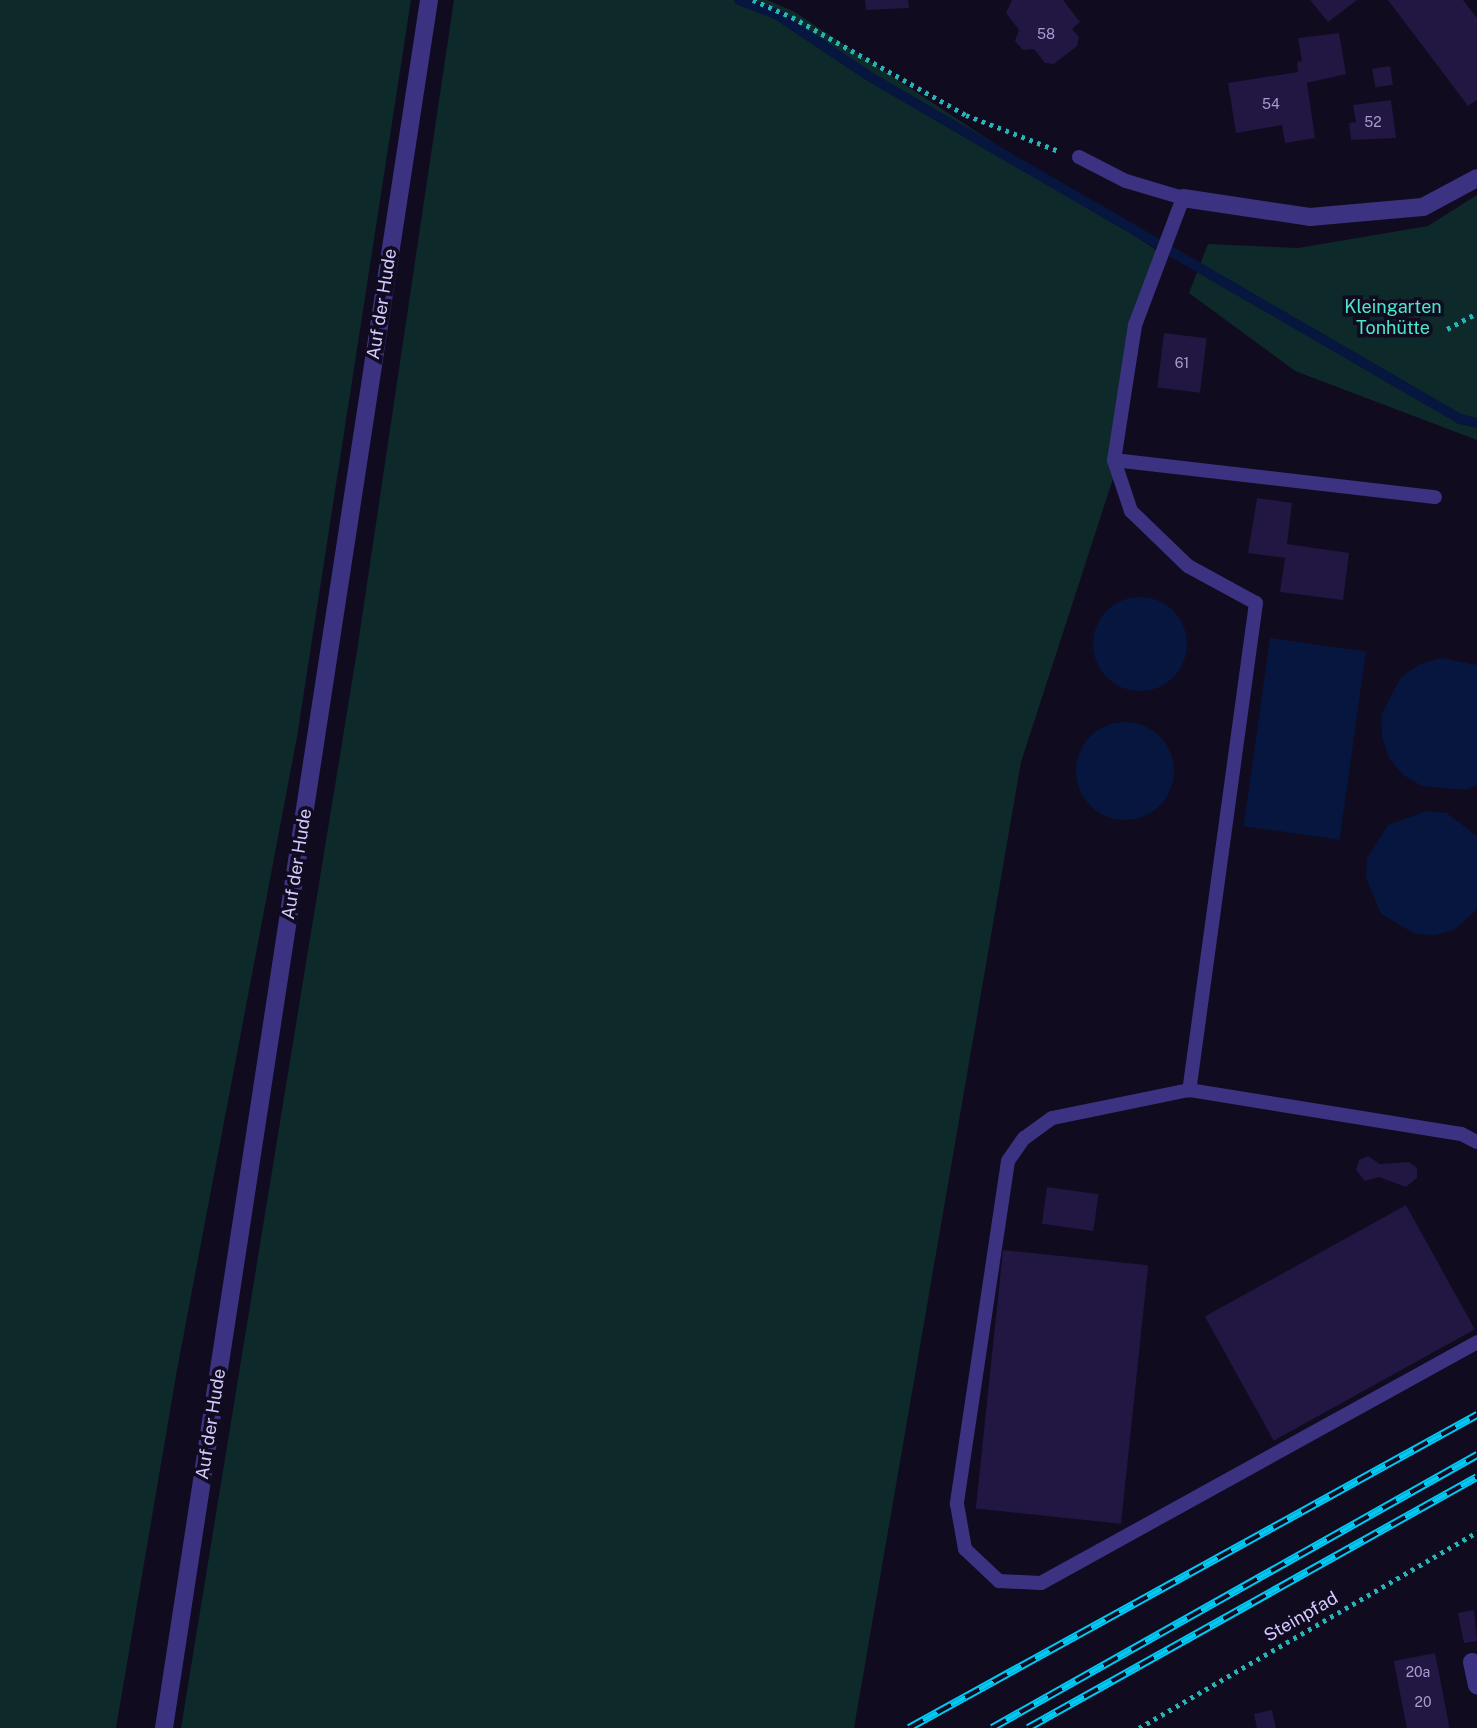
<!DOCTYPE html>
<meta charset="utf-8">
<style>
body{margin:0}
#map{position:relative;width:1477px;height:1728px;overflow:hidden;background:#100b1f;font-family:"Public Sans",sans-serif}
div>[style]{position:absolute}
.green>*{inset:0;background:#0e292a}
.water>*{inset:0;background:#06163e;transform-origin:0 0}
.round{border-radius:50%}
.stream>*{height:10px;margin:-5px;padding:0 5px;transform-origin:5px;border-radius:5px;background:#06163e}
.building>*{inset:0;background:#221642;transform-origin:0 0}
.path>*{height:4.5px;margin-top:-2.25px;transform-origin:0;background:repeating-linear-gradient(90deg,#25b5b7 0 3.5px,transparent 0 8.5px)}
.service>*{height:14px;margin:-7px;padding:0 7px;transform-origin:7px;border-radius:7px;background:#3c3282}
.minor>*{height:18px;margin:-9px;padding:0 9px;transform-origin:9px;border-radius:9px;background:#3c3282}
.rail>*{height:8px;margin-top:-4px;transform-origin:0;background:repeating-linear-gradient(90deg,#100b1f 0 16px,#00c9f4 0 32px);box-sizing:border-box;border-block:2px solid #00c9f4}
span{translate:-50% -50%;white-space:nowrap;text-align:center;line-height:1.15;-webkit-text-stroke:7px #100b1f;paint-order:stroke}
.number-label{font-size:14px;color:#a89cd0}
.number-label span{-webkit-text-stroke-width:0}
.street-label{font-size:18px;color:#d4c9ff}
.park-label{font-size:18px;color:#4ee7cc}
</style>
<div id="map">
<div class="green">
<div style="clip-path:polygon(0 0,411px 0,297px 737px,177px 1370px,116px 1728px,0 1728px)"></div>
<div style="clip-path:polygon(454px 0,767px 0,793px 11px,1167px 257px,1142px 327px,1121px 454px,1021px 762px,854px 1728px,181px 1728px,357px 651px)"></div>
<div style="clip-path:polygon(1477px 195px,1477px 440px,1295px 371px,1189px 293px,1208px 244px,1298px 248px,1428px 226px)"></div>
</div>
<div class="water">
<div class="round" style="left:1093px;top:597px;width:94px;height:94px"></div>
<div style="left:1270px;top:638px;width:97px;height:190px;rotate:8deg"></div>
<div style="clip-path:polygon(1441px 658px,1477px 665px,1477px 785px,1465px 790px,1422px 786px,1403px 775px,1389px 758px,1382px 737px,1381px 715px,1401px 677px,1420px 664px)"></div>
<div class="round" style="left:1076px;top:722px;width:98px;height:98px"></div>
<div style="clip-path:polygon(1426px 811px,1447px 813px,1477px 836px,1477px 910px,1454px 930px,1435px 935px,1415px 934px,1381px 914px,1366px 878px,1367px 858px,1388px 825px)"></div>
</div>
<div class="stream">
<div style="left:739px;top:0;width:40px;rotate:21deg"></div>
<div style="left:776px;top:14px;width:115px;rotate:33.7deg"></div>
<div style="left:872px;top:78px;width:680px;rotate:30.11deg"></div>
<div style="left:1460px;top:419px;width:17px;rotate:13deg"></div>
</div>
<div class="building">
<div style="clip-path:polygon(865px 0,908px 0,909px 8px,866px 10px)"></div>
<div style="clip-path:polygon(1012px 0,1063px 0,1080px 22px,1072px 29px,1079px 37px,1077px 46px,1054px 64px,1045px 63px,1034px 49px,1023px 50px,1015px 41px,1019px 30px,1006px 13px)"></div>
<div style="clip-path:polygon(1310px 0,1357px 0,1328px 22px)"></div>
<div style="clip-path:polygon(1388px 0,1463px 0,1477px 18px,1477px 100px,1468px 106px)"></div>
<div style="clip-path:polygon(1339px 33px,1346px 74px,1307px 83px,1315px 138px,1285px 143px,1282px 125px,1236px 133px,1228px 83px,1298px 72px,1297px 62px,1302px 61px,1298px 38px)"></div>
<div style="left:1390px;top:66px;width:19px;height:18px;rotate:81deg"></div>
<div style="clip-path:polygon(1391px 100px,1396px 138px,1351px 140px,1349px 123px,1356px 122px,1353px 105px)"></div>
<div style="left:1164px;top:333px;width:43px;height:55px;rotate:7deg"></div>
<div style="clip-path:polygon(1257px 498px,1292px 503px,1287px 544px,1349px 553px,1343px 600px,1280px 592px,1285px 558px,1248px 553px)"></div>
<div style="clip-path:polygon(1368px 1156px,1380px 1164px,1409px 1162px,1417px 1168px,1417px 1178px,1406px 1187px,1379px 1177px,1365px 1181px,1356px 1170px,1359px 1160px)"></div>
<div style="left:1047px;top:1187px;width:52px;height:37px;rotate:8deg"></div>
<div style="left:1406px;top:1205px;width:142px;height:230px;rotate:61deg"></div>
<div style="left:1003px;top:1250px;width:146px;height:260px;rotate:6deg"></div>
<div style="clip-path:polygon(1474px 1610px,1477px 1641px,1464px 1643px,1458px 1613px)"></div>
<div style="left:1435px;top:1653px;width:76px;height:42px;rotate:79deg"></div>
<div style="clip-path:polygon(1272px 1710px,1276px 1728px,1257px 1728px,1254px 1714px)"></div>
</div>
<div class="path">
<div style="left:753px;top:0;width:43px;rotate:23.6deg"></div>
<div style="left:792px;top:17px;width:200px;rotate:29.4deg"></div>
<div style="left:966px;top:115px;width:100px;rotate:21.2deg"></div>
<div style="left:1447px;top:329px;width:34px;rotate:-28deg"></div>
<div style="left:1139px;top:1728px;width:391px;rotate:-30.1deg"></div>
</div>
<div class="service">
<div style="left:1079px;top:157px;width:53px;rotate:27.1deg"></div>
<div style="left:1126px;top:181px;width:59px;rotate:16.6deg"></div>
<div style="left:1183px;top:198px;width:136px;rotate:110.7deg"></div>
<div style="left:1135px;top:325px;width:137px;rotate:98.8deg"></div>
<div style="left:1114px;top:460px;width:54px;rotate:71.6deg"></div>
<div style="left:1131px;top:511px;width:79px;rotate:44deg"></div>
<div style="left:1188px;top:566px;width:77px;rotate:28.6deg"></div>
<div style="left:1256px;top:603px;width:492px;rotate:97.8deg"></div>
<div style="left:1114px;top:460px;width:323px;rotate:6.6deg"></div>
<div style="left:1477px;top:1142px;width:18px;rotate:-153deg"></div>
<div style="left:1461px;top:1134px;width:276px;rotate:-170.8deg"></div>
<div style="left:1189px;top:1090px;width:140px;rotate:168.4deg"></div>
<div style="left:1052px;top:1118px;width:34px;rotate:144deg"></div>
<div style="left:1024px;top:1138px;width:28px;rotate:125deg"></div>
<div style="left:1008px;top:1161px;width:347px;rotate:98.5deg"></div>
<div style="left:957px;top:1504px;width:46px;rotate:79.9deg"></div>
<div style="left:965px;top:1549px;width:47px;rotate:43.3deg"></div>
<div style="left:999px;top:1581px;width:42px;rotate:2.7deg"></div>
<div style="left:1041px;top:1583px;width:498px;rotate:-28.9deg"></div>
</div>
<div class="minor">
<div style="left:1183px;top:198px;width:128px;rotate:8.5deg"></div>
<div style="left:1310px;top:217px;width:113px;rotate:-5.1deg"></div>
<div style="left:1423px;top:207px;width:61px;rotate:-28.2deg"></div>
<div style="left:1472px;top:1662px;width:24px;rotate:78deg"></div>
<div style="left:164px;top:1728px;width:1748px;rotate:-81.28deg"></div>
</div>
<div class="rail">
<div style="left:909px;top:1728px;width:649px;rotate:-28.86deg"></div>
<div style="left:992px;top:1728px;width:557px;rotate:-29.37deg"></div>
<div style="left:1028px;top:1728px;width:514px;rotate:-29.21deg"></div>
</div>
<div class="number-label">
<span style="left:1046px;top:34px">58</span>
<span style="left:1271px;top:104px">54</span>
<span style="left:1373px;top:122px">52</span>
<span style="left:1182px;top:363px">61</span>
<span style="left:1418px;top:1672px">20a</span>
<span style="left:1423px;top:1702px">20</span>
</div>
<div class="street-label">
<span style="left:382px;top:304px;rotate:-81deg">Auf der Hude</span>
<span style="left:297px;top:864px;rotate:-81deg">Auf der Hude</span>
<span style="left:211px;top:1424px;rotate:-81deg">Auf der Hude</span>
<span style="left:1301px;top:1617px;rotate:-30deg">Steinpfad</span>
</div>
<div class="park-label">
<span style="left:1393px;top:318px">Kleingarten<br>Tonhütte</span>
</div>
</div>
